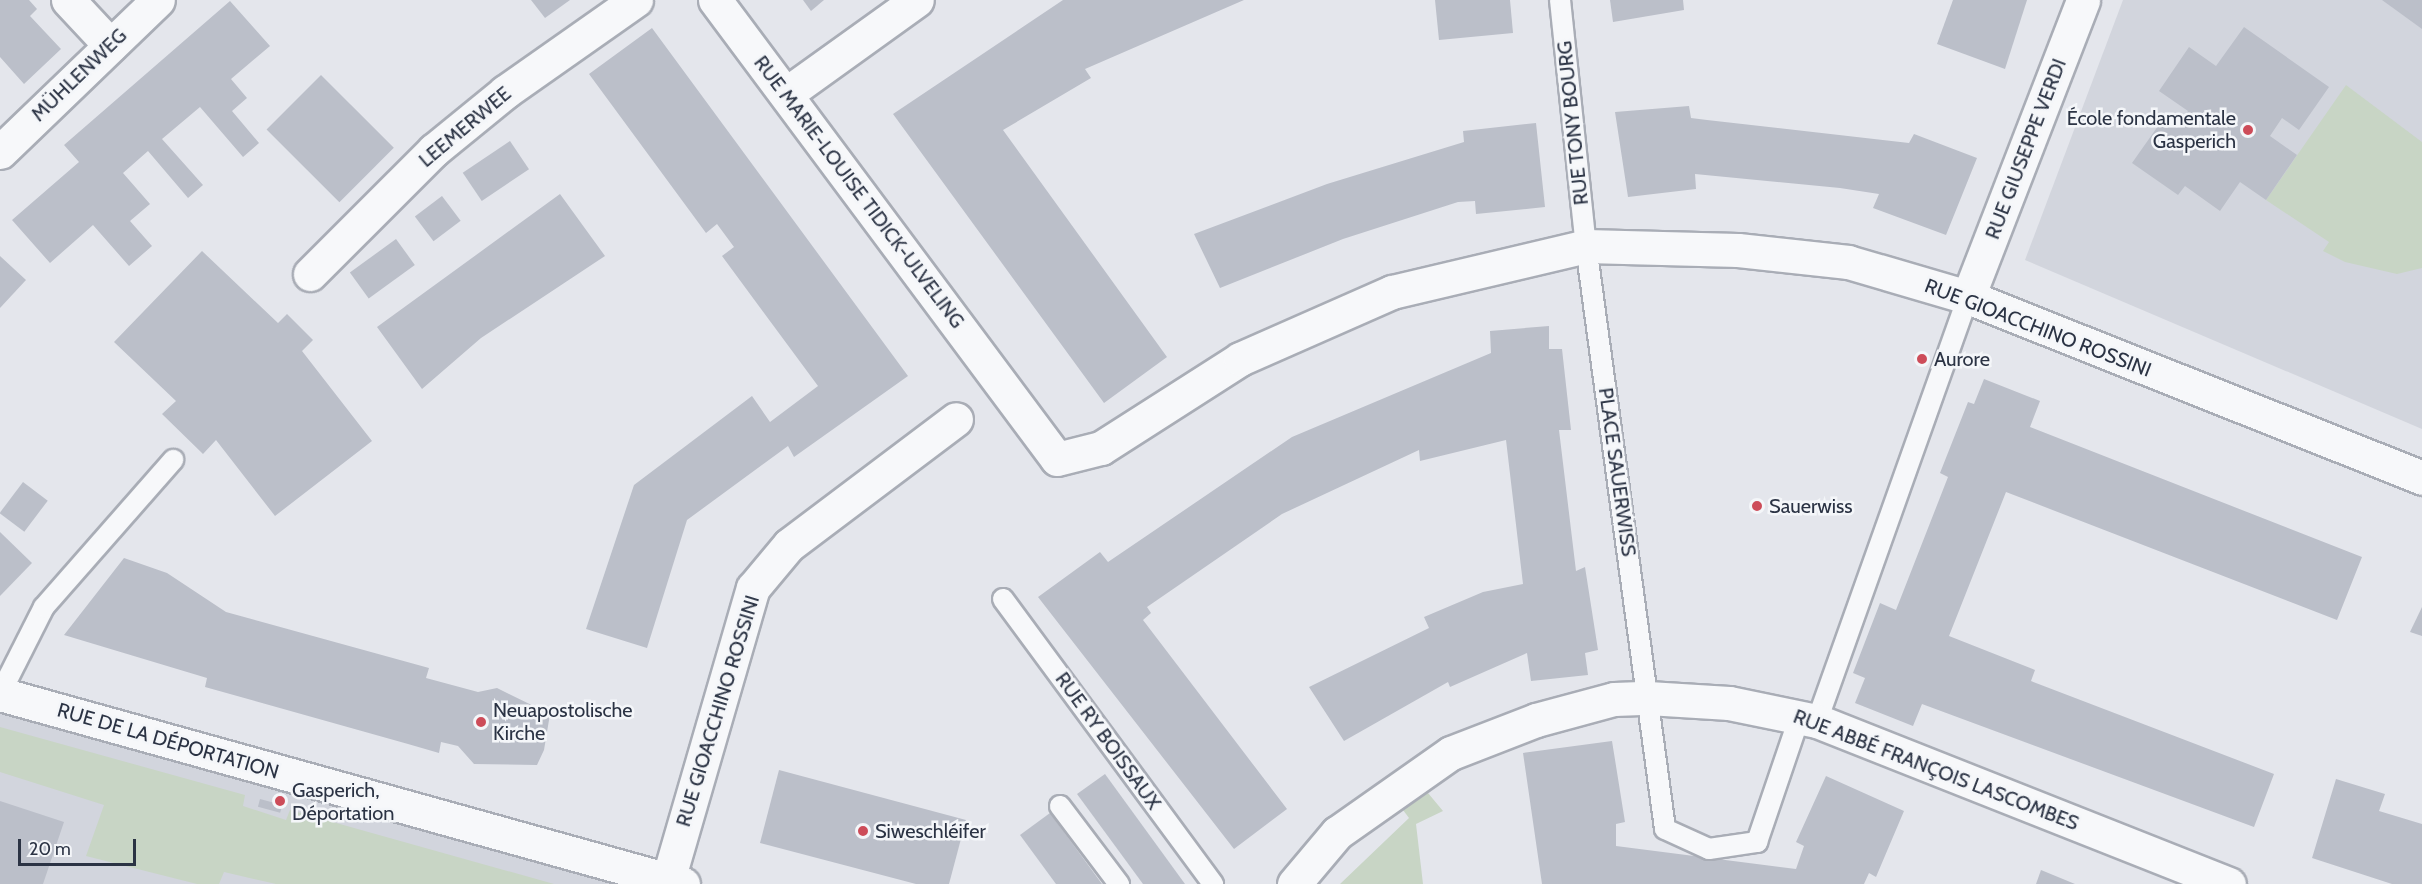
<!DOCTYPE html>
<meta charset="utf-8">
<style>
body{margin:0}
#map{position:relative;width:2422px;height:884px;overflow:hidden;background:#e4e6ec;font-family:Cabin,sans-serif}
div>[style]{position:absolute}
.built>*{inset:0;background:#d2d5dd}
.green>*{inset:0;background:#c8d5c5}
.building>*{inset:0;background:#bbbfc9;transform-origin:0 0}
.roads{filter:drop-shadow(2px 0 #a9adb6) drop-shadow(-2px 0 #a9adb6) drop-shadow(0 2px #a9adb6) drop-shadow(0 -2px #a9adb6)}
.service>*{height:20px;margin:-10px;padding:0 10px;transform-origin:10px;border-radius:10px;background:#f7f8fa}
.minor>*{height:33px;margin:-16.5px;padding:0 16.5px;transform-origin:16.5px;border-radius:16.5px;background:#f7f8fa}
.tertiary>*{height:33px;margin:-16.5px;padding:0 16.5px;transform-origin:16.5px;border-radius:16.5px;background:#f7f8fa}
.dots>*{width:16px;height:16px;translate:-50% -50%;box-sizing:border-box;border:3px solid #f4f6f9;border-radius:50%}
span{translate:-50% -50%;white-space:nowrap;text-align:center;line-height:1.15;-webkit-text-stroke:5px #f4f6f9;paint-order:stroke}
.street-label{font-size:20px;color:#2b3344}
.poi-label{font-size:20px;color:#2b3344}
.right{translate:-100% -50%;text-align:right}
.left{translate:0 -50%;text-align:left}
.scale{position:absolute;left:18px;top:839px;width:118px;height:27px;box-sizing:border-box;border:3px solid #2b3344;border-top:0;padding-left:8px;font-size:18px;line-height:21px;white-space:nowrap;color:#2b3344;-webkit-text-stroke:4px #f4f6f9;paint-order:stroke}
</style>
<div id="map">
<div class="built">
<div style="clip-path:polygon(2123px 0,2422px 0,2422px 429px,2025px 260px)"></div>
<div style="clip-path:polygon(0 694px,683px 884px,0 884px)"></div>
</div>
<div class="green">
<div style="clip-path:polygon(2346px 85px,2422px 142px,2422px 268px,2397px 274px,2345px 262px,2323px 251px,2329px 242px,2266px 200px)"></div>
<div style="clip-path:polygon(0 727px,245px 795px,243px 806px,286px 820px,290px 810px,554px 884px,276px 884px,224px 872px,219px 884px,197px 884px,86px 856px,104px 805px,0 772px)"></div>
<div style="clip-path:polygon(1428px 793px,1443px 811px,1416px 824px,1423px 884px,1340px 884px,1409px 818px,1403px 810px)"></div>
</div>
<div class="building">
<div style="clip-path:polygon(0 0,29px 0,37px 9px,30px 16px,61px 49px,24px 84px,0 57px)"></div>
<div style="clip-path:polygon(531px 0,570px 0,545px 18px)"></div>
<div style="clip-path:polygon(803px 0,824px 0,811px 11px)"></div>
<div style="clip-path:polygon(1063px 0,1244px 0,1085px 69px,1091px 78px,1003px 130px,1167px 357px,1104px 403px,893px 114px)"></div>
<div style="clip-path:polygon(1435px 0,1510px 0,1513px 33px,1439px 40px)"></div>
<div style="clip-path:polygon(1610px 0,1683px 0,1684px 10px,1613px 22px)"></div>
<div style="clip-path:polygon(1953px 0,2027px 0,2005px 69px,1937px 44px)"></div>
<div style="clip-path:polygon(2382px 0,2422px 0,2422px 29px)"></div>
<div style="clip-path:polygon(230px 1px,270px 46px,231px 79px,247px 98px,232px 111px,259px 143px,243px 157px,200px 107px,162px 139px,203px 185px,188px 198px,148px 151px,123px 173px,150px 204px,130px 221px,152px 246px,129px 266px,93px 225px,50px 263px,12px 220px,79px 162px,64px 145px)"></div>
<div style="clip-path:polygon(2244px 27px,2329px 87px,2299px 130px,2282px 118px,2270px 136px,2297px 155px,2266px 200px,2240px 182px,2220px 211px,2185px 186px,2178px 195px,2132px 163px,2163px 119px,2177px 128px,2188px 111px,2159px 91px,2189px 47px,2216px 66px)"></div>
<div style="clip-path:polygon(652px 28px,908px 376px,794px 457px,788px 446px,687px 520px,647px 648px,586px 629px,634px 485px,752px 396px,770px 422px,818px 386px,722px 256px,734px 247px,717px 224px,706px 233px,589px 74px)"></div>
<div style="left:321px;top:75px;width:103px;height:77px;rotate:45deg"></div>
<div style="clip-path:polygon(1689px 106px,1691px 118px,1707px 120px,1909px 143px,1914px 134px,1977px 158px,1946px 235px,1873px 208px,1879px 194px,1840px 188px,1695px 174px,1696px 189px,1628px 197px,1615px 112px)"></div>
<div style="clip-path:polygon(1536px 123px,1545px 207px,1476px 214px,1475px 201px,1458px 202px,1343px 239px,1220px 288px,1194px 234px,1327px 184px,1464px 142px,1463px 131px)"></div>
<div style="left:510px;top:141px;width:34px;height:57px;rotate:56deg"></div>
<div style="clip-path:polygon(560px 194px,605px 256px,481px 338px,422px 389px,377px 327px)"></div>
<div style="left:442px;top:196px;width:31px;height:34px;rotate:53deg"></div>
<div style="left:396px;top:239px;width:32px;height:57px;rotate:54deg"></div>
<div style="clip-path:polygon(202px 251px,278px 323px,287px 314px,313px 340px,302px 351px,372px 441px,275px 516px,216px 440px,203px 454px,162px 414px,176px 401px,114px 342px)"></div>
<div style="clip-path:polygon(0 256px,26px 280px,0 308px)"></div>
<div style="clip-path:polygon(1549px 326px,1549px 349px,1562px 349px,1571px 430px,1559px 430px,1576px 571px,1585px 567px,1598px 650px,1585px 653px,1588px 675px,1531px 681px,1527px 653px,1450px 687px,1448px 682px,1344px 741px,1309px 687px,1429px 628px,1424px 617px,1483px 592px,1523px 584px,1506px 440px,1420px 461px,1419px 450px,1282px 514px,1147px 607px,1151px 613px,1143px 620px,1287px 809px,1234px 849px,1038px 597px,1100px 552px,1108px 562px,1292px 437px,1491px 353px,1490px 331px)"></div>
<div style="clip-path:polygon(1984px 379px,2040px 401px,2030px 427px,2362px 557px,2337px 620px,2006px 492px,1949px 636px,2035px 670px,2031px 681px,2274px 774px,2254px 827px,1922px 704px,1913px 726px,1855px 703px,1865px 678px,1853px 673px,1880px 603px,1896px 610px,1948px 477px,1940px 473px,1968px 402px,1974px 404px)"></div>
<div style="left:23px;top:482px;width:31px;height:39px;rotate:37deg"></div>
<div style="clip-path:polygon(0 532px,32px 563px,0 596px)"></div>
<div style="clip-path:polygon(124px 558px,167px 573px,226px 612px,429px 668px,426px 678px,478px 692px,497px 688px,550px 714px,544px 750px,537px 765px,474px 764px,458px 746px,441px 742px,439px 753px,408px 744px,205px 687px,207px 678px,64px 635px)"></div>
<div style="clip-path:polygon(2422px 607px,2422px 636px,2410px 632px)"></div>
<div style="clip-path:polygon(1612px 741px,1625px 822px,1616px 824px,1616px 846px,1796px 869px,1804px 846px,1796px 842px,1826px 776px,1904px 811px,1876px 877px,1869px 873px,1864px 884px,1542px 884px,1523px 753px)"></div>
<div style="clip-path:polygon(779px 770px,966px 820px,949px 884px,916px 884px,760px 843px)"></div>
<div style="clip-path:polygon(1105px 774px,1185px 884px,1143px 884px,1077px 794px)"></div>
<div style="clip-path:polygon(2336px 779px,2385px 794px,2379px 811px,2422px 824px,2422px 884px,2392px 884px,2312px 858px)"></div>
<div style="left:260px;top:799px;width:23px;height:8px;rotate:15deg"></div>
<div style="clip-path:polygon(0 801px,64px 822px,43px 884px,0 884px)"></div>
<div style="clip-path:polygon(1050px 813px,1102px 884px,1056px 884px,1020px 835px)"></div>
<div style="clip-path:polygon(2041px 870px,2075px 884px,2036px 884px)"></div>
</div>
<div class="roads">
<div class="service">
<div style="left:1560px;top:0;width:247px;rotate:84deg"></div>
<div style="left:1586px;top:246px;width:588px;rotate:82.28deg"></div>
<div style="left:1665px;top:829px;width:48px;rotate:24.4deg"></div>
<div style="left:1709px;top:849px;width:49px;rotate:-8.3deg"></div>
<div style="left:1757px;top:842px;width:133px;rotate:-71.2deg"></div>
<div style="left:1003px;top:599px;width:354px;rotate:53.6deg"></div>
<div style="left:0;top:694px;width:97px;rotate:-63.2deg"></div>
<div style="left:44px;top:607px;width:196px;rotate:-48.7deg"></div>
<div style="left:1817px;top:721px;width:450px;rotate:-70.4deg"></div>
<div style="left:1060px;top:806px;width:98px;rotate:52.9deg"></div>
</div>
<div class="minor">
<div style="left:68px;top:0;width:62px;rotate:47deg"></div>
<div style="left:715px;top:0;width:572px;rotate:53.31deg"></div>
<div style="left:1057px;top:459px;width:45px;rotate:-14deg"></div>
<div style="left:1101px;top:448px;width:165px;rotate:-32.6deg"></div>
<div style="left:1240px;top:359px;width:166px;rotate:-23.8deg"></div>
<div style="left:1392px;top:292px;width:199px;rotate:-13.3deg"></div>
<div style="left:1586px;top:246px;width:152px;rotate:1.5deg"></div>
<div style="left:1738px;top:250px;width:111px;rotate:6.2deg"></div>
<div style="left:1848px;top:262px;width:125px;rotate:16.3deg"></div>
<div style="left:1968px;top:297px;width:489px;rotate:21.7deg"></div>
<div style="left:786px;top:94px;width:161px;rotate:-35.7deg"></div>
<div style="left:310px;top:274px;width:175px;rotate:-45deg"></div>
<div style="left:434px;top:150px;width:92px;rotate:-39.2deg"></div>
<div style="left:505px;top:92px;width:160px;rotate:-35.1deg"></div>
<div style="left:1968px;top:297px;width:318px;rotate:-68.8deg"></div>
<div style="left:668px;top:880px;width:304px;rotate:-73.8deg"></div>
<div style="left:753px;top:588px;width:56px;rotate:-50.1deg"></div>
<div style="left:789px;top:545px;width:209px;rotate:-37deg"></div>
<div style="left:1294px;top:884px;width:67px;rotate:-49.9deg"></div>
<div style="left:1337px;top:833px;width:139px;rotate:-35.1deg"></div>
<div style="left:1451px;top:753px;width:91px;rotate:-21.2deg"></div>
<div style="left:1536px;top:720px;width:81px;rotate:-15.1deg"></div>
<div style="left:1614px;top:699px;width:34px;rotate:-2deg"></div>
<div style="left:1648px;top:698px;width:81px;rotate:3.5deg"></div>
<div style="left:1729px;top:703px;width:90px;rotate:11.6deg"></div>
<div style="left:1817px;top:721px;width:443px;rotate:21.6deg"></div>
</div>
<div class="tertiary">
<div style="left:0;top:152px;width:219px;rotate:-43.9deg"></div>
<div style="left:0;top:694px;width:709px;rotate:15.55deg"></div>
</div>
</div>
<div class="dots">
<div style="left:2248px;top:130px;background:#cd4c59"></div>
<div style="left:1922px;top:359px;background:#cd4c59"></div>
<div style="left:1757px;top:506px;background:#cd4c59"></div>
<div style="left:481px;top:722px;background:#cd4c59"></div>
<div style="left:280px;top:801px;background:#cd4c59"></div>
<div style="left:863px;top:831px;background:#cd4c59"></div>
</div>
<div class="street-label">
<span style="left:79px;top:75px;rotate:-44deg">MÜHLENWEG</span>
<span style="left:1573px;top:123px;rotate:-96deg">RUE TONY BOURG</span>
<span style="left:465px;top:127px;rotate:-40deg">LEEMERWEE</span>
<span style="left:2026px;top:149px;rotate:-69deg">RUE GIUSEPPE VERDI</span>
<span style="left:859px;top:192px;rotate:53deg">RUE MARIE-LOUISE TIDICK-ULVELING</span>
<span style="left:2038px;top:328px;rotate:21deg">RUE GIOACCHINO ROSSINI</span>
<span style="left:1617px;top:472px;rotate:82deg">PLACE SAUERWISS</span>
<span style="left:718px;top:711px;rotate:-73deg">RUE GIOACCHINO ROSSINI</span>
<span style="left:168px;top:741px;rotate:16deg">RUE DE LA DÉPORTATION</span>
<span style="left:1108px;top:741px;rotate:54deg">RUE RY BOISSAUX</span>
<span style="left:1936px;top:770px;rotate:21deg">RUE ABBÉ FRANÇOIS LASCOMBES</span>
</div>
<div class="poi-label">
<span class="right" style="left:2236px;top:130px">École fondamentale<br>Gasperich</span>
<span class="left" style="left:1934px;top:359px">Aurore</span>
<span class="left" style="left:1769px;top:506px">Sauerwiss</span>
<span class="left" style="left:493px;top:722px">Neuapostolische<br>Kirche</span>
<span class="left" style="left:292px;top:802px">Gasperich,<br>Déportation</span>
<span class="left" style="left:875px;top:831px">Siweschléifer</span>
</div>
<div class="scale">20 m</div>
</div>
